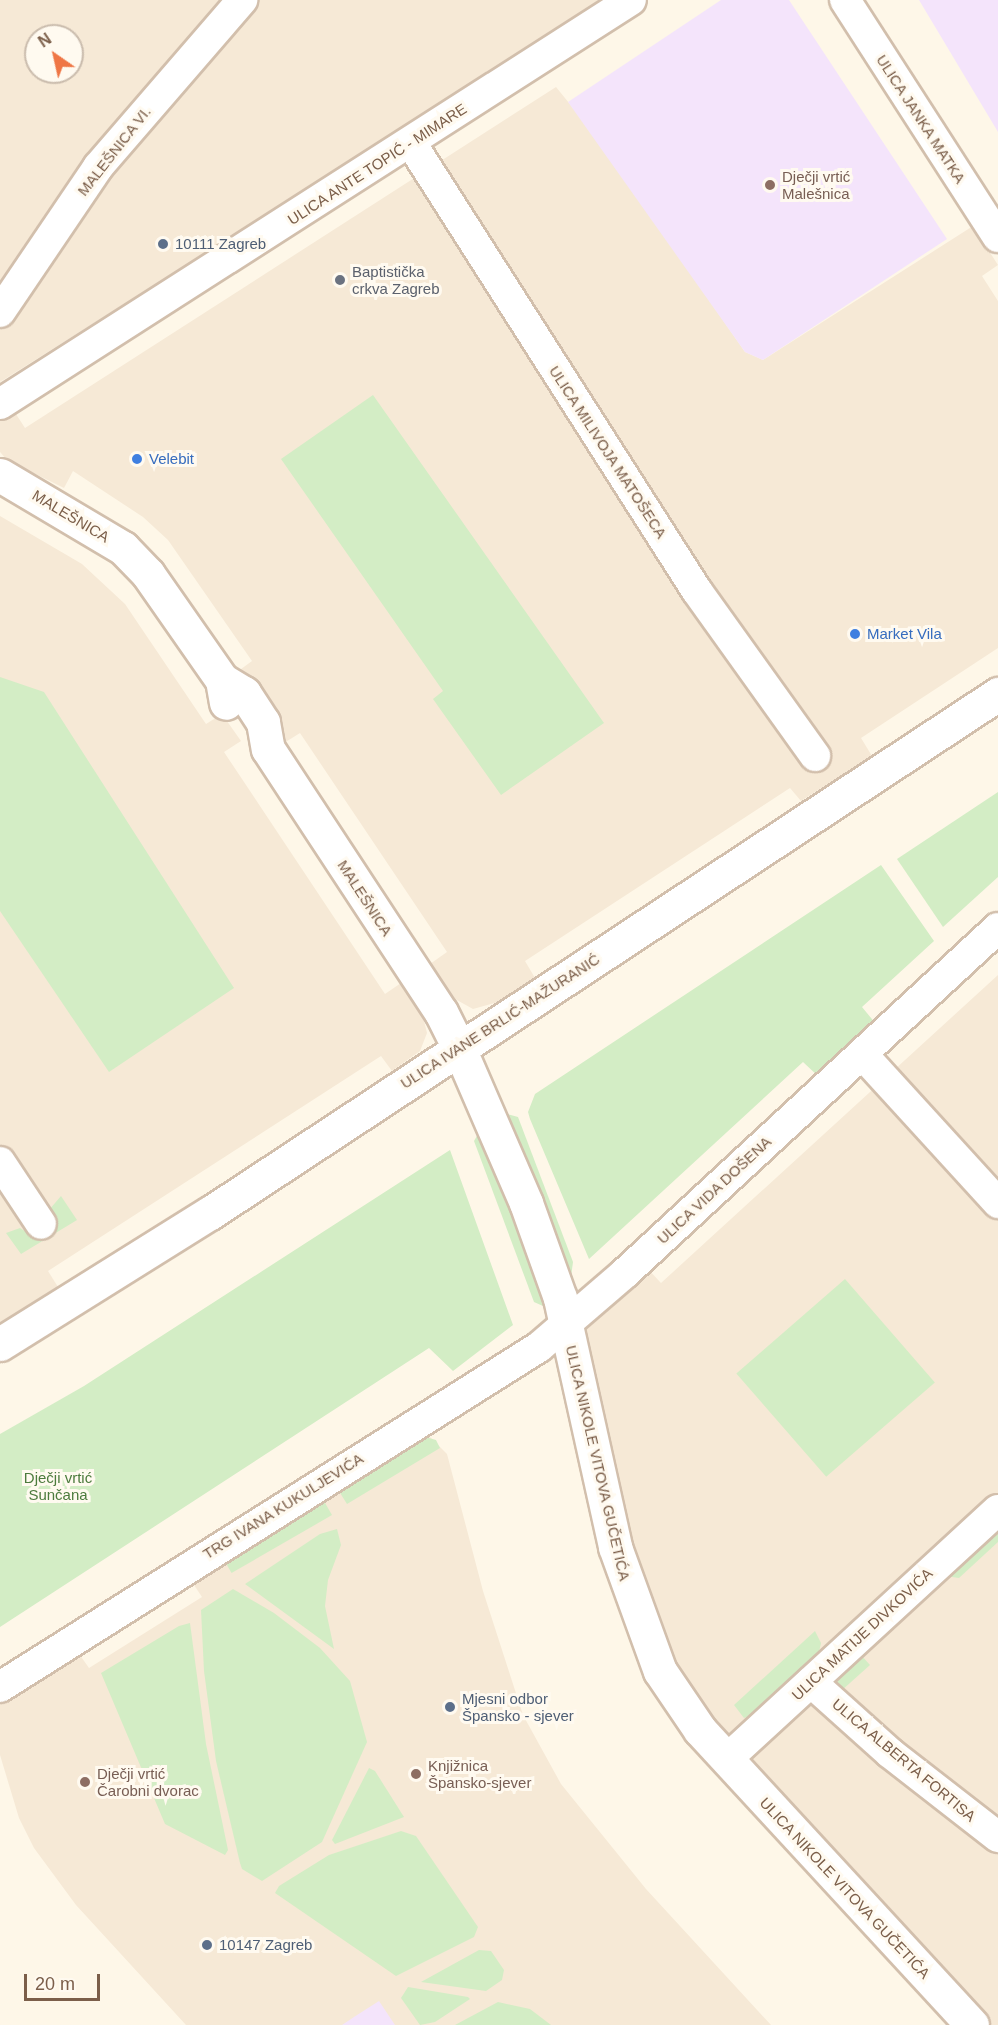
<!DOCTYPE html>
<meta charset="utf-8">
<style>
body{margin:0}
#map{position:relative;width:998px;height:2025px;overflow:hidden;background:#fef7e8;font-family:Helvetica,sans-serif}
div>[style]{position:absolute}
.residential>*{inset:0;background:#f6e9d6}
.education>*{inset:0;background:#f4e4fb}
.green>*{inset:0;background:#d3edc5;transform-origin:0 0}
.roads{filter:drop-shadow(2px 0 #d2bfac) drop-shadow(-2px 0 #d2bfac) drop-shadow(0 2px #d2bfac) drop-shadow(0 -2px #d2bfac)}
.minor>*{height:30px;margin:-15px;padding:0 15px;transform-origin:15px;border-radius:15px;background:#fff}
.tertiary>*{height:33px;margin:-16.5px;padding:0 16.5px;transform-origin:16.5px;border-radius:16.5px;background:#fff}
.dots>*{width:16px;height:16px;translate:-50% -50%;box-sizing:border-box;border:3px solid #fffaf0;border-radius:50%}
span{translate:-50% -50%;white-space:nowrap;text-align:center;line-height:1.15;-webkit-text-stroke:6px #fffaf0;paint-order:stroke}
.street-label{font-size:15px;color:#7b5e49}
.education-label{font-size:15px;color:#785e54}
.left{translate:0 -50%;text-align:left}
.service-label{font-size:15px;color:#4e5e75}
.worship-label{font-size:15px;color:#5b616d}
.shop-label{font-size:15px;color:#366cbe}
.park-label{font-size:15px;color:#4c7b3d}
.north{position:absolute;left:24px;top:24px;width:60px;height:60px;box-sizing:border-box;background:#fffaf0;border:2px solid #cabcad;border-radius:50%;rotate:326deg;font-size:16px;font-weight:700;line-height:24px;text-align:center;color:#7b5e49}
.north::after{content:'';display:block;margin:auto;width:21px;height:27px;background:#ef7645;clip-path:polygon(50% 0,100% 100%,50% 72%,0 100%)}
.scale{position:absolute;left:24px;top:1974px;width:76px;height:27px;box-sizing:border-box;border:3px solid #7b5e49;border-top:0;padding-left:8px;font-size:18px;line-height:21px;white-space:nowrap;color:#7b5e49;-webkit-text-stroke:4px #fffaf0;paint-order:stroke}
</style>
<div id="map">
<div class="residential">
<div style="clip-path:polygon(evenodd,0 0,608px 0,0 382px,0 0,36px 36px,72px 36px,72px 72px,36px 72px,36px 36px)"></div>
<div style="clip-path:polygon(556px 87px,591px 130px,745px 352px,763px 360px,973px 226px,998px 265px,982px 276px,998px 301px,998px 648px,861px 738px,872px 756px,801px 801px,790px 788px,525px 961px,535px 978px,498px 1002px,473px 1009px,455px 999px,430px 964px,447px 952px,300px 733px,284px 743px,237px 672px,252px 661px,168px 540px,143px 517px,73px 471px,64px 488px,7px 460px,0 452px,0 421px,14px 411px,25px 428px)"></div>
<div style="clip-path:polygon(0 516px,82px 564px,125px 604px,206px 724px,222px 714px,241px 741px,224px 752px,385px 994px,401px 983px,423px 1017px,427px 1033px,420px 1051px,392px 1071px,381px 1056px,48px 1271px,58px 1287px,0 1323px)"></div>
<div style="clip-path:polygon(998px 975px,998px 2025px,987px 2025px,699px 1707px,663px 1645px,635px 1563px,584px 1334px,587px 1322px,647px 1268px,661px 1283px)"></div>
<div style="clip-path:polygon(430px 1437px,447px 1454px,483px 1591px,523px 1715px,561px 1784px,646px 1889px,771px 2025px,186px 2025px,76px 1905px,34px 1848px,19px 1818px,0 1755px,0 1699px,77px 1651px,89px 1668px,202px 1597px,190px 1579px)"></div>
</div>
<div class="education">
<div style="clip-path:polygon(721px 0,789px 0,947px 239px,763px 360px,745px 352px,568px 102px)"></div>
<div style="clip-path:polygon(919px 0,998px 0,998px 132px)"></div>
<div style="clip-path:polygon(379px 2001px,395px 2025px,342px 2025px,354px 2017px)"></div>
</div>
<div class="green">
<div style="clip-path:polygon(373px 395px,604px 723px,501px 795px,433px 699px,443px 691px,281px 459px)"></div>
<div style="clip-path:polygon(0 677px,44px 692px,234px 988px,109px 1072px,0 911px)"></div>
<div style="clip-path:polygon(998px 792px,998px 877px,943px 927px,897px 859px)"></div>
<div style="clip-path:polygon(881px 865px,934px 941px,862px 1007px,876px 1024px,819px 1077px,803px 1062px,589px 1259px,530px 1119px,528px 1112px,535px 1094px)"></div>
<div style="clip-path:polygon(504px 1113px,518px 1117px,573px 1262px,571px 1277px)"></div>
<div style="clip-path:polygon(481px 1129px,542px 1294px,543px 1306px,534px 1302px,474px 1141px)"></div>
<div style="clip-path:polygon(450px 1150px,513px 1325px,453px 1371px,429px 1348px,0 1627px,0 1434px,84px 1386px)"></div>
<div style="clip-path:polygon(61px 1196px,77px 1220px,21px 1254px,6px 1233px,20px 1228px,34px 1237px,54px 1225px,49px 1210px)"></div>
<div style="left:845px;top:1279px;width:137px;height:144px;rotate:49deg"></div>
<div style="clip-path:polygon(422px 1436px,436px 1440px,440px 1448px,347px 1504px,337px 1488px)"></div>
<div style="left:321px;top:1496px;width:22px;height:116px;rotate:60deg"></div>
<div style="clip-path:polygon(998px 1527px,998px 1542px,959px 1578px,945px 1576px)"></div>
<div style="clip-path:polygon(337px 1529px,341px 1545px,328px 1580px,325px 1606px,334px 1649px,245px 1584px,320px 1534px)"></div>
<div style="clip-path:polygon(233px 1589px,274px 1613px,320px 1648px,350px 1681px,367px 1742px,322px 1842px,262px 1881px,242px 1869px,240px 1863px,216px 1761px,204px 1671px,201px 1610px)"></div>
<div style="clip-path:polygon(190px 1623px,206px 1744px,228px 1850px,225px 1855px,165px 1824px,101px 1673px,179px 1626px)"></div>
<div style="clip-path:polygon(815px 1631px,821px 1643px,818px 1657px,756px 1713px,744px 1718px,734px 1705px)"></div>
<div style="clip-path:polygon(860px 1654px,870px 1665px,841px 1691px,833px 1682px)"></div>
<div style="clip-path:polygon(369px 1768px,375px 1771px,404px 1817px,335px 1844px,332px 1840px)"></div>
<div style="clip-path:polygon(401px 1831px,416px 1836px,478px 1927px,474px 1937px,396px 1976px,275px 1893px,279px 1886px,329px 1855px)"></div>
<div style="clip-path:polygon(479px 1950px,491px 1951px,504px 1970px,502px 1980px,486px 1991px,421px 1982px)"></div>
<div style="clip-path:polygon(408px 1987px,468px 1997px,470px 1999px,435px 2022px,420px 2025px,401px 1998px)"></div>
<div style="clip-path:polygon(498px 2002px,530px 2009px,551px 2025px,455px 2025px)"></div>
</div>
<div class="roads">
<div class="minor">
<div style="left:845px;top:0;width:282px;rotate:57.2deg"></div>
<div style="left:411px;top:143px;width:532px;rotate:57.45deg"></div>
<div style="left:697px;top:591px;width:203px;rotate:54.4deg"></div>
<div style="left:0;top:312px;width:175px;rotate:-55.9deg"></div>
<div style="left:98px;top:167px;width:221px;rotate:-49.2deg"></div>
<div style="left:0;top:404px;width:749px;rotate:-32.63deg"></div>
<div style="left:862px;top:1054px;width:202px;rotate:47.6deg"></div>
<div style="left:0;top:1162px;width:74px;rotate:56.5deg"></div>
<div style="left:811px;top:1682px;width:106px;rotate:41.9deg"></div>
<div style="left:890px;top:1753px;width:137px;rotate:37.9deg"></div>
<div style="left:0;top:1687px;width:637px;rotate:-32.24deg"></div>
<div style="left:539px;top:1347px;width:113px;rotate:-40.7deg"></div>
<div style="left:625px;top:1273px;width:508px;rotate:-42.77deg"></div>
<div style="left:727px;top:1759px;width:368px;rotate:-42.6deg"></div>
</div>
<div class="tertiary">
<div style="left:0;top:475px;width:143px;rotate:30.7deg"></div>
<div style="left:123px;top:548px;width:36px;rotate:46deg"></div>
<div style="left:148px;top:574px;width:129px;rotate:55.1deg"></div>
<div style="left:222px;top:680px;width:23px;rotate:80deg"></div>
<div style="left:222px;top:680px;width:26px;rotate:31deg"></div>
<div style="left:244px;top:693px;width:35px;rotate:57deg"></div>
<div style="left:263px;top:722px;width:27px;rotate:80deg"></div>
<div style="left:268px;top:749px;width:315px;rotate:56.7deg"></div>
<div style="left:441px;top:1012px;width:40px;rotate:63.4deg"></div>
<div style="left:459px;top:1048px;width:169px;rotate:66.6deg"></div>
<div style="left:526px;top:1203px;width:101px;rotate:70.3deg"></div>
<div style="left:560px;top:1298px;width:255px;rotate:77.5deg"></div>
<div style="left:615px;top:1547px;width:132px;rotate:70.1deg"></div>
<div style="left:660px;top:1671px;width:71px;rotate:55.9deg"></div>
<div style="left:700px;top:1730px;width:401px;rotate:47.3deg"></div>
<div style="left:0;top:1344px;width:248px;rotate:-32deg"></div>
<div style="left:210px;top:1213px;width:944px;rotate:-33.37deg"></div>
</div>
</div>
<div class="dots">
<div style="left:770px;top:185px;background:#8d6e63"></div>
<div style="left:163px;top:244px;background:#5c6f8a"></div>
<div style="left:340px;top:280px;background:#6b7280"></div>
<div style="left:137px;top:459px;background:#3f7fe0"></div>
<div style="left:855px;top:634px;background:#3f7fe0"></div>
<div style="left:450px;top:1707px;background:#5c6f8a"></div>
<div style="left:416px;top:1774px;background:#8d6e63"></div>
<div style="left:85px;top:1782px;background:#8d6e63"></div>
<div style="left:207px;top:1945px;background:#5c6f8a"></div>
</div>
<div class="street-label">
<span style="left:921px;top:119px;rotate:57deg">ULICA JANKA MATKA</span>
<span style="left:114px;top:151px;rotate:-52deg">MALEŠNICA VI.</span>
<span style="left:377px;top:164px;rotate:-33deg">ULICA ANTE TOPIĆ - MIMARE</span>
<span style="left:608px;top:452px;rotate:57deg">ULICA MILIVOJA MATOŠECA</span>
<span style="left:71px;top:516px;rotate:31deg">MALEŠNICA</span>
<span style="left:365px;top:898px;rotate:57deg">MALEŠNICA</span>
<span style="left:500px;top:1021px;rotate:-33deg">ULICA IVANE BRLIĆ-MAŽURANIĆ</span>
<span style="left:714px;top:1190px;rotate:-43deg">ULICA VIDA DOŠENA</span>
<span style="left:598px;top:1463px;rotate:77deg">ULICA NIKOLE VITOVA GUČETIĆA</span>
<span style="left:283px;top:1506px;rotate:-32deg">TRG IVANA KUKULJEVIĆA</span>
<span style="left:862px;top:1634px;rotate:-43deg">ULICA MATIJE DIVKOVIĆA</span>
<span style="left:904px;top:1760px;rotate:40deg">ULICA ALBERTA FORTISA</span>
<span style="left:845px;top:1888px;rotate:47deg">ULICA NIKOLE VITOVA GUČETIĆA</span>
</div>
<div class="education-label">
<span class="left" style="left:782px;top:185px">Dječji vrtić<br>Malešnica</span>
<span class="left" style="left:428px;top:1774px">Knjižnica<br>Špansko-sjever</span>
<span class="left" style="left:97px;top:1782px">Dječji vrtić<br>Čarobni dvorac</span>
</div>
<div class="service-label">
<span class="left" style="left:175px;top:244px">10111 Zagreb</span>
<span class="left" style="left:462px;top:1707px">Mjesni odbor<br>Špansko - sjever</span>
<span class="left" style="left:219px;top:1945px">10147 Zagreb</span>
</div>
<div class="worship-label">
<span class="left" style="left:352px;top:280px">Baptistička<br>crkva Zagreb</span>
</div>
<div class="shop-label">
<span class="left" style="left:149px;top:459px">Velebit</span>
<span class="left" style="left:867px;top:634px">Market Vila</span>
</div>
<div class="park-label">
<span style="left:58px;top:1486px">Dječji vrtić<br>Sunčana</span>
</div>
<div class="north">N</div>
<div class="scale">20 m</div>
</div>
